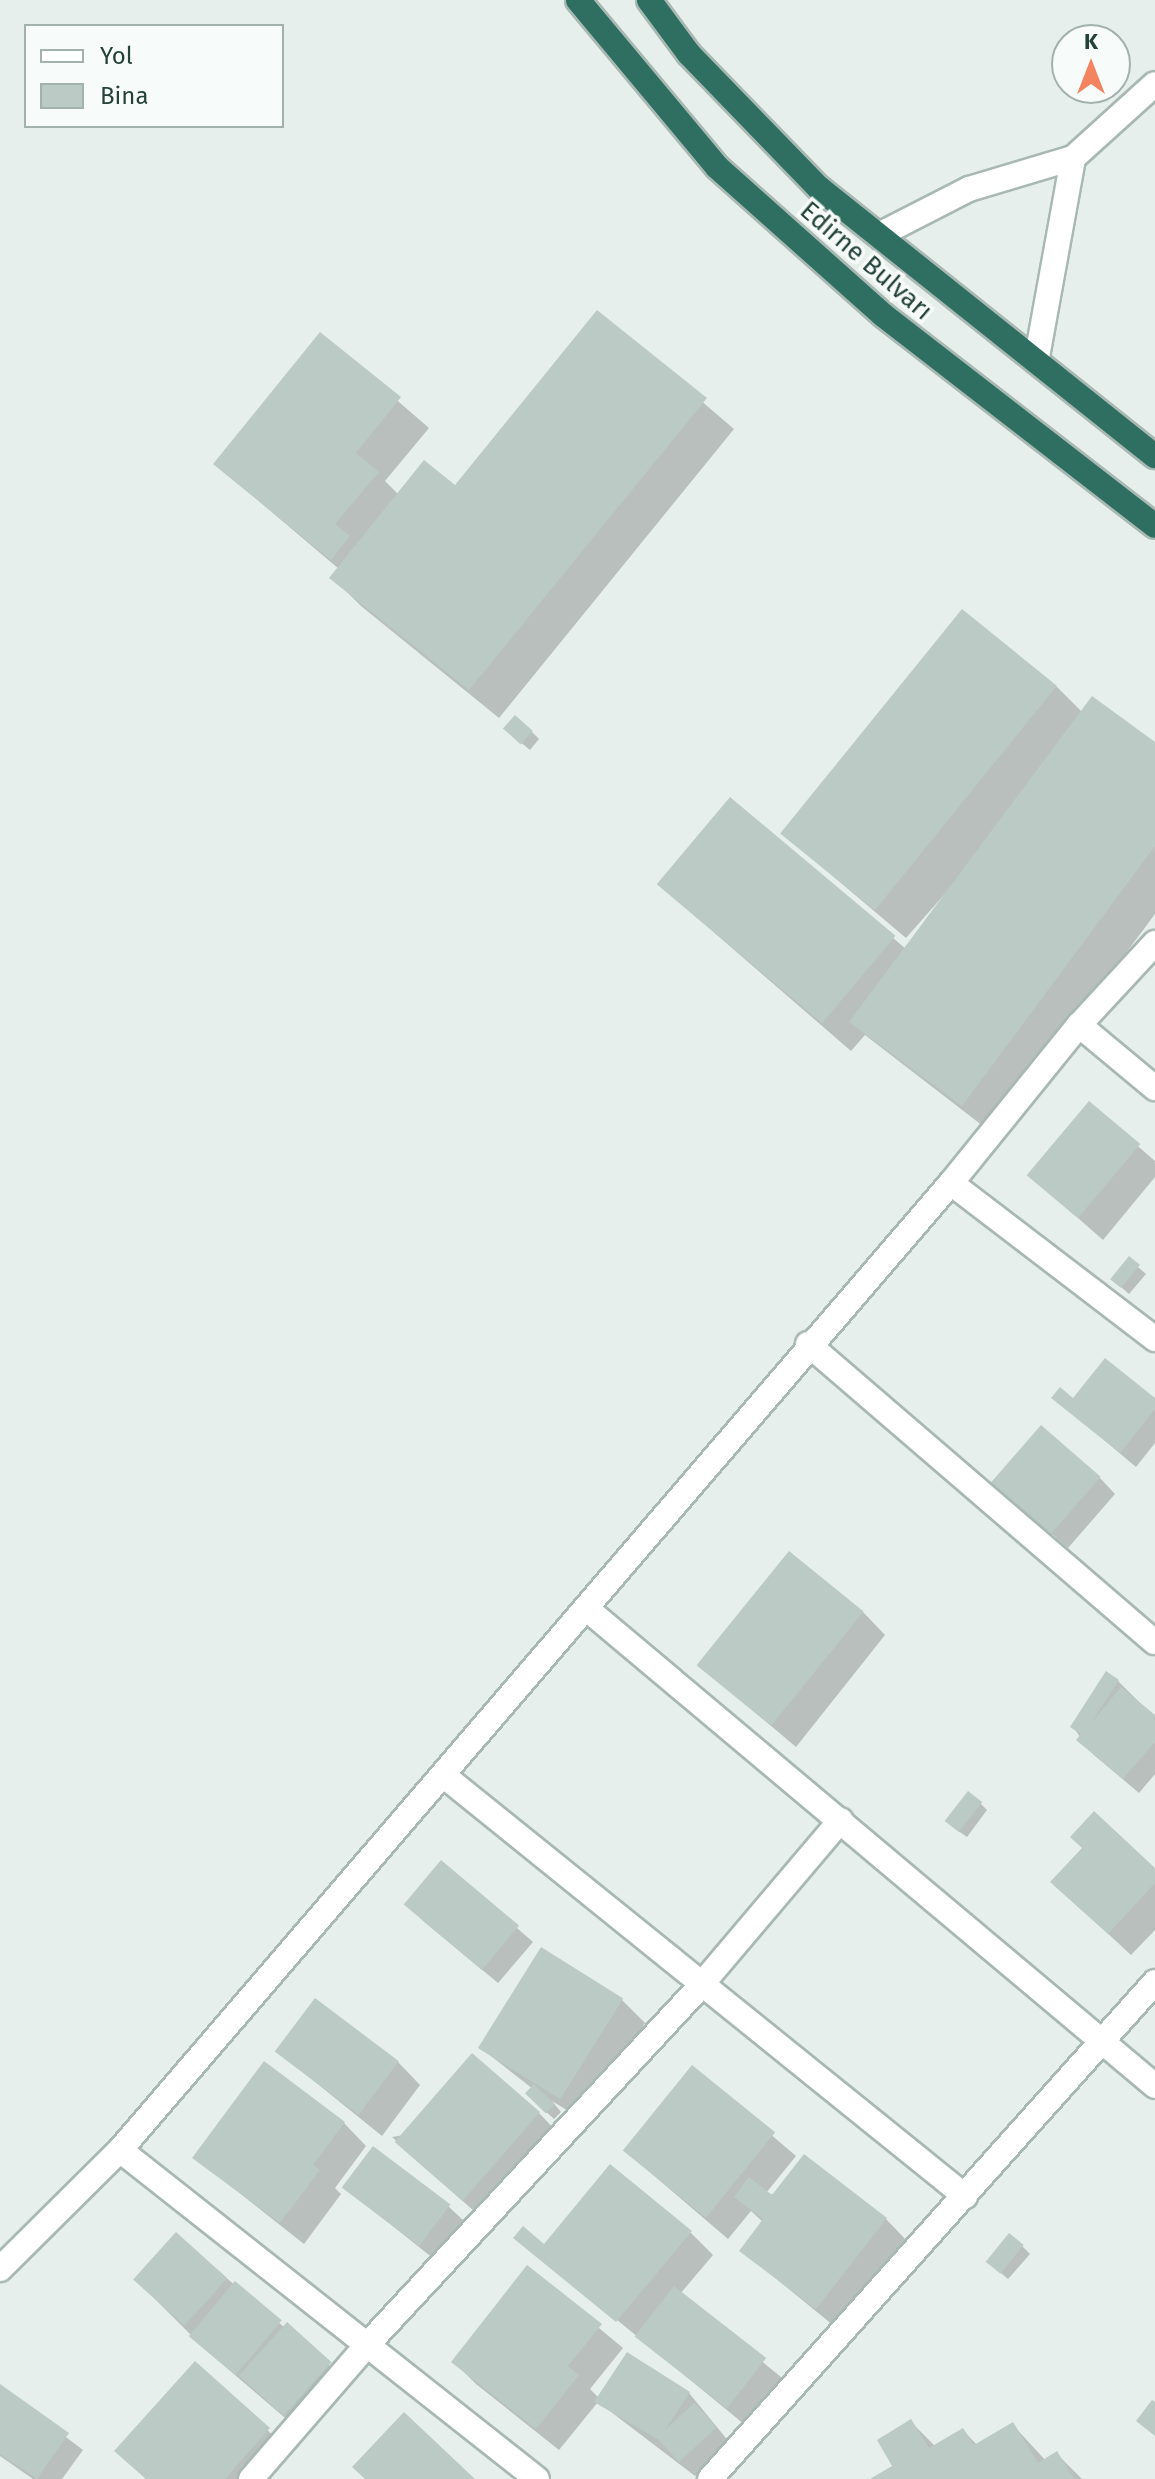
<!DOCTYPE html>
<meta charset="utf-8">
<style>
body{margin:0}
#map{position:relative;width:1155px;height:2479px;overflow:hidden;background:#e6efeb;font-family:"Fira Sans",sans-serif}
div>[style]{position:absolute}
.shadow>*{inset:0;background:#0003}
.building>*{inset:0;background:#bbcac4;transform-origin:0 0}
.roads{filter:drop-shadow(2px 0 #a8b8b2) drop-shadow(-2px 0 #a8b8b2) drop-shadow(0 2px #a8b8b2) drop-shadow(0 -2px #a8b8b2)}
.minor>*{height:24px;margin:-12px;padding:0 12px;transform-origin:12px;border-radius:12px;background:#fff}
.highway>*{height:24px;margin:-12px;padding:0 12px;transform-origin:12px;border-radius:12px;background:#2f6f62}
span{translate:-50% -50%;white-space:nowrap;text-align:center;line-height:1.15;-webkit-text-stroke:7px #f7fbf9;paint-order:stroke}
.street-label{font-size:26px;color:#24423a}
.legend{position:absolute;left:24px;top:24px;width:260px;height:104px;box-sizing:border-box;background:#f7fbf9;border:2px solid #a3b1ad;margin:0;padding:10px 14px;list-style:none;font-size:24px;color:#24423a}
.legend li{display:flex;align-items:center;gap:16px;height:40px}
.legend b{width:40px;border:2px solid #a3b1ad}
.north{position:absolute;left:1051px;top:24px;width:80px;height:80px;box-sizing:border-box;background:#f7fbf9;border:2px solid #a3b1ad;border-radius:50%;rotate:0deg;font-size:22px;font-weight:700;line-height:32px;text-align:center;color:#24423a}
.north::after{content:'';display:block;margin:auto;width:28px;height:36px;background:#f4845f;clip-path:polygon(50% 0,100% 100%,50% 72%,0 100%)}
</style>
<div id="map">
<div class="shadow">
<div style="clip-path:polygon(598px 313px,734px 429px,499px 718px,361px 606px,332px 577px,339px 569px,215px 464px,320px 334px,429px 428px,385px 481px,399px 495px,456px 488px)"></div>
<div style="clip-path:polygon(1056px 686px,1082px 712px,1155px 745px,1155px 914px,992px 1133px,865px 1035px,851px 1051px,658px 884px,730px 800px,906px 949px,958px 879px,906px 938px,783px 834px)"></div>
<div style="clip-path:polygon(532px 732px,539px 739px,530px 750px,513px 736px)"></div>
<div style="clip-path:polygon(1089px 1104px,1155px 1161px,1155px 1177px,1103px 1240px,1030px 1176px)"></div>
<div style="clip-path:polygon(1129px 1259px,1146px 1274px,1129px 1294px,1120px 1286px)"></div>
<div style="clip-path:polygon(1054px 1398px,1155px 1401px,1155px 1443px,1136px 1467px)"></div>
<div style="clip-path:polygon(1100px 1478px,1115px 1494px,1068px 1548px,1009px 1497px)"></div>
<div style="clip-path:polygon(863px 1612px,885px 1635px,796px 1747px,700px 1666px)"></div>
<div style="clip-path:polygon(1118px 1681px,1155px 1718px,1155px 1774px,1139px 1793px,1094px 1755px,1072px 1726px)"></div>
<div style="clip-path:polygon(980px 1803px,987px 1810px,967px 1837px,954px 1828px)"></div>
<div style="clip-path:polygon(442px 1863px,533px 1942px,498px 1983px,422px 1920px)"></div>
<div style="clip-path:polygon(1155px 1870px,1155px 1930px,1131px 1955px,1076px 1904px)"></div>
<div style="clip-path:polygon(542px 1950px,622px 2000px,645px 2023px,583px 2120px,552px 2101px,561px 2112px,554px 2119px,527px 2094px,533px 2089px,482px 2049px)"></div>
<div style="clip-path:polygon(278px 2052px,398px 2062px,420px 2085px,382px 2136px)"></div>
<div style="clip-path:polygon(692px 2067px,796px 2156px,766px 2193px,886px 2219px,908px 2242px,839px 2330px,741px 2250px,763px 2222px,751px 2211px,728px 2239px,624px 2150px)"></div>
<div style="clip-path:polygon(539px 2113px,561px 2136px,486px 2222px,392px 2137px)"></div>
<div style="clip-path:polygon(344px 2123px,366px 2146px,335px 2188px,341px 2194px,304px 2244px,194px 2157px)"></div>
<div style="clip-path:polygon(345px 2188px,448px 2206px,464px 2221px,434px 2259px)"></div>
<div style="clip-path:polygon(690px 2232px,713px 2255px,680px 2294px,787px 2382px,750px 2429px,516px 2237px,544px 2247px)"></div>
<div style="clip-path:polygon(176px 2235px,345px 2379px,299px 2430px,207px 2351px,151px 2295px)"></div>
<div style="clip-path:polygon(1022px 2246px,1030px 2254px,1008px 2279px,995px 2268px)"></div>
<div style="clip-path:polygon(527px 2268px,623px 2348px,590px 2389px,599px 2398px,689px 2393px,730px 2443px,695px 2476px,598px 2402px,559px 2450px,476px 2384px,453px 2361px)"></div>
<div style="clip-path:polygon(195px 2364px,291px 2452px,267px 2479px,146px 2479px,117px 2451px)"></div>
<div style="clip-path:polygon(0 2387px,83px 2450px,62px 2479px,33px 2479px,0 2456px)"></div>
<div style="clip-path:polygon(911px 2422px,936px 2447px,963px 2430px,977px 2445px,1012px 2424px,1046px 2461px,1057px 2454px,1082px 2479px,874px 2479px,895px 2466px)"></div>
</div>
<div class="building">
<div style="clip-path:polygon(597px 310px,707px 398px,469px 690px,329px 578px,424px 460px,455px 485px)"></div>
<div style="clip-path:polygon(320px 332px,401px 397px,356px 453px,379px 472px,335px 524px,350px 536px,331px 560px,213px 464px)"></div>
<div style="left:962px;top:609px;width:122px;height:289px;rotate:39deg"></div>
<div style="clip-path:polygon(1092px 696px,1155px 742px,1155px 846px,962px 1106px,849px 1022px)"></div>
<div style="left:515px;top:715px;width:24px;height:18px;rotate:42deg"></div>
<div style="left:730px;top:797px;width:216px;height:114px;rotate:40deg"></div>
<div style="left:1089px;top:1101px;width:67px;height:97px;rotate:40deg"></div>
<div style="left:1129px;top:1256px;width:14px;height:30px;rotate:39deg"></div>
<div style="clip-path:polygon(1105px 1358px,1155px 1398px,1155px 1409px,1120px 1453px,1051px 1398px,1060px 1387px,1073px 1398px)"></div>
<div style="left:1041px;top:1425px;width:79px;height:76px;rotate:41deg"></div>
<div style="left:789px;top:1551px;width:96px;height:147px;rotate:39deg"></div>
<div style="clip-path:polygon(1106px 1671px,1119px 1680px,1091px 1723px,1121px 1687px,1155px 1715px,1155px 1742px,1123px 1779px,1076px 1740px,1081px 1734px,1070px 1727px)"></div>
<div style="left:968px;top:1791px;width:18px;height:38px;rotate:38deg"></div>
<div style="clip-path:polygon(1094px 1811px,1155px 1868px,1155px 1883px,1108px 1934px,1050px 1882px,1082px 1848px,1070px 1837px)"></div>
<div style="left:441px;top:1860px;width:102px;height:58px;rotate:40deg"></div>
<div style="left:541px;top:1947px;width:97px;height:119px;rotate:32deg"></div>
<div style="left:315px;top:1998px;width:105px;height:67px;rotate:37deg"></div>
<div style="left:472px;top:2053px;width:90px;height:118px;rotate:41deg"></div>
<div style="clip-path:polygon(264px 2061px,345px 2122px,313px 2165px,320px 2170px,280px 2223px,192px 2158px)"></div>
<div style="left:692px;top:2065px;width:107px;height:110px;rotate:39deg"></div>
<div style="left:534px;top:2084px;width:29px;height:13px;rotate:44deg"></div>
<div style="left:373px;top:2146px;width:97px;height:52px;rotate:37deg"></div>
<div style="clip-path:polygon(804px 2154px,887px 2218px,816px 2309px,739px 2251px,763px 2219px,734px 2197px,749px 2177px,772px 2195px)"></div>
<div style="clip-path:polygon(610px 2164px,692px 2231px,616px 2322px,513px 2238px,523px 2226px,544px 2244px)"></div>
<div style="left:176px;top:2232px;width:69px;height:64px;rotate:42deg"></div>
<div style="left:1009px;top:2233px;width:19px;height:37px;rotate:39deg"></div>
<div style="clip-path:polygon(527px 2265px,602px 2324px,568px 2366px,579px 2375px,536px 2429px,451px 2362px)"></div>
<div style="left:235px;top:2281px;width:61px;height:72px;rotate:40deg"></div>
<div style="left:674px;top:2286px;width:117px;height:64px;rotate:38deg"></div>
<div style="left:287px;top:2322px;width:60px;height:72px;rotate:42deg"></div>
<div style="clip-path:polygon(627px 2352px,690px 2392px,665px 2430px,694px 2403px,717px 2427px,679px 2462px,659px 2440px,594px 2402px)"></div>
<div style="clip-path:polygon(195px 2361px,270px 2428px,225px 2479px,146px 2479px,114px 2451px)"></div>
<div style="clip-path:polygon(0 2384px,69px 2433px,37px 2479px,0 2454px)"></div>
<div style="clip-path:polygon(1152px 2400px,1155px 2402px,1155px 2436px,1136px 2421px)"></div>
<div style="clip-path:polygon(404px 2412px,475px 2479px,365px 2479px,352px 2467px)"></div>
<div style="clip-path:polygon(911px 2419px,929px 2448px,963px 2428px,974px 2445px,1013px 2422px,1038px 2463px,1057px 2451px,1074px 2479px,870px 2479px,892px 2466px,877px 2440px)"></div>
</div>
<div class="roads">
<div class="minor">
<div style="left:881px;top:234px;width:99px;rotate:-27.1deg"></div>
<div style="left:969px;top:189px;width:109px;rotate:-16.6deg"></div>
<div style="left:1073px;top:158px;width:110px;rotate:-42.1deg"></div>
<div style="left:1037px;top:357px;width:202px;rotate:-79.7deg"></div>
<div style="left:1079px;top:1025px;width:99px;rotate:39.7deg"></div>
<div style="left:951px;top:1183px;width:257px;rotate:37.4deg"></div>
<div style="left:808px;top:1344px;width:457px;rotate:40.7deg"></div>
<div style="left:587px;top:1609px;width:742px;rotate:40.02deg"></div>
<div style="left:443px;top:1775px;width:671px;rotate:38.89deg"></div>
<div style="left:120px;top:2150px;width:531px;rotate:38.27deg"></div>
<div style="left:0;top:2269px;width:169px;rotate:-44.8deg"></div>
<div style="left:120px;top:2150px;width:1275px;rotate:-49.33deg"></div>
<div style="left:951px;top:1183px;width:203px;rotate:-51deg"></div>
<div style="left:1079px;top:1025px;width:112px;rotate:-47.2deg"></div>
<div style="left:251px;top:2479px;width:177px;rotate:-49.1deg"></div>
<div style="left:367px;top:2345px;width:491px;rotate:-47.1deg"></div>
<div style="left:701px;top:1985px;width:216px;rotate:-49.7deg"></div>
<div style="left:710px;top:2479px;width:667px;rotate:-48.16deg"></div>
</div>
<div class="highway">
<div style="left:578px;top:0;width:217px;rotate:50.2deg"></div>
<div style="left:717px;top:167px;width:222px;rotate:41.7deg"></div>
<div style="left:883px;top:315px;width:344px;rotate:37.8deg"></div>
<div style="left:649px;top:0;width:67px;rotate:53.5deg"></div>
<div style="left:689px;top:54px;width:187px;rotate:45.9deg"></div>
<div style="left:819px;top:188px;width:430px;rotate:38.6deg"></div>
</div>
</div>
<div class="street-label">
<span style="left:866px;top:261px;rotate:41deg">Edirne Bulvarı</span>
</div>
<ul class="legend">
<li><b style="height:10px;background:#fff"></b>Yol</li>
<li><b style="height:22px;background:#bbcac4"></b>Bina</li>
</ul>
<div class="north">K</div>
</div>
